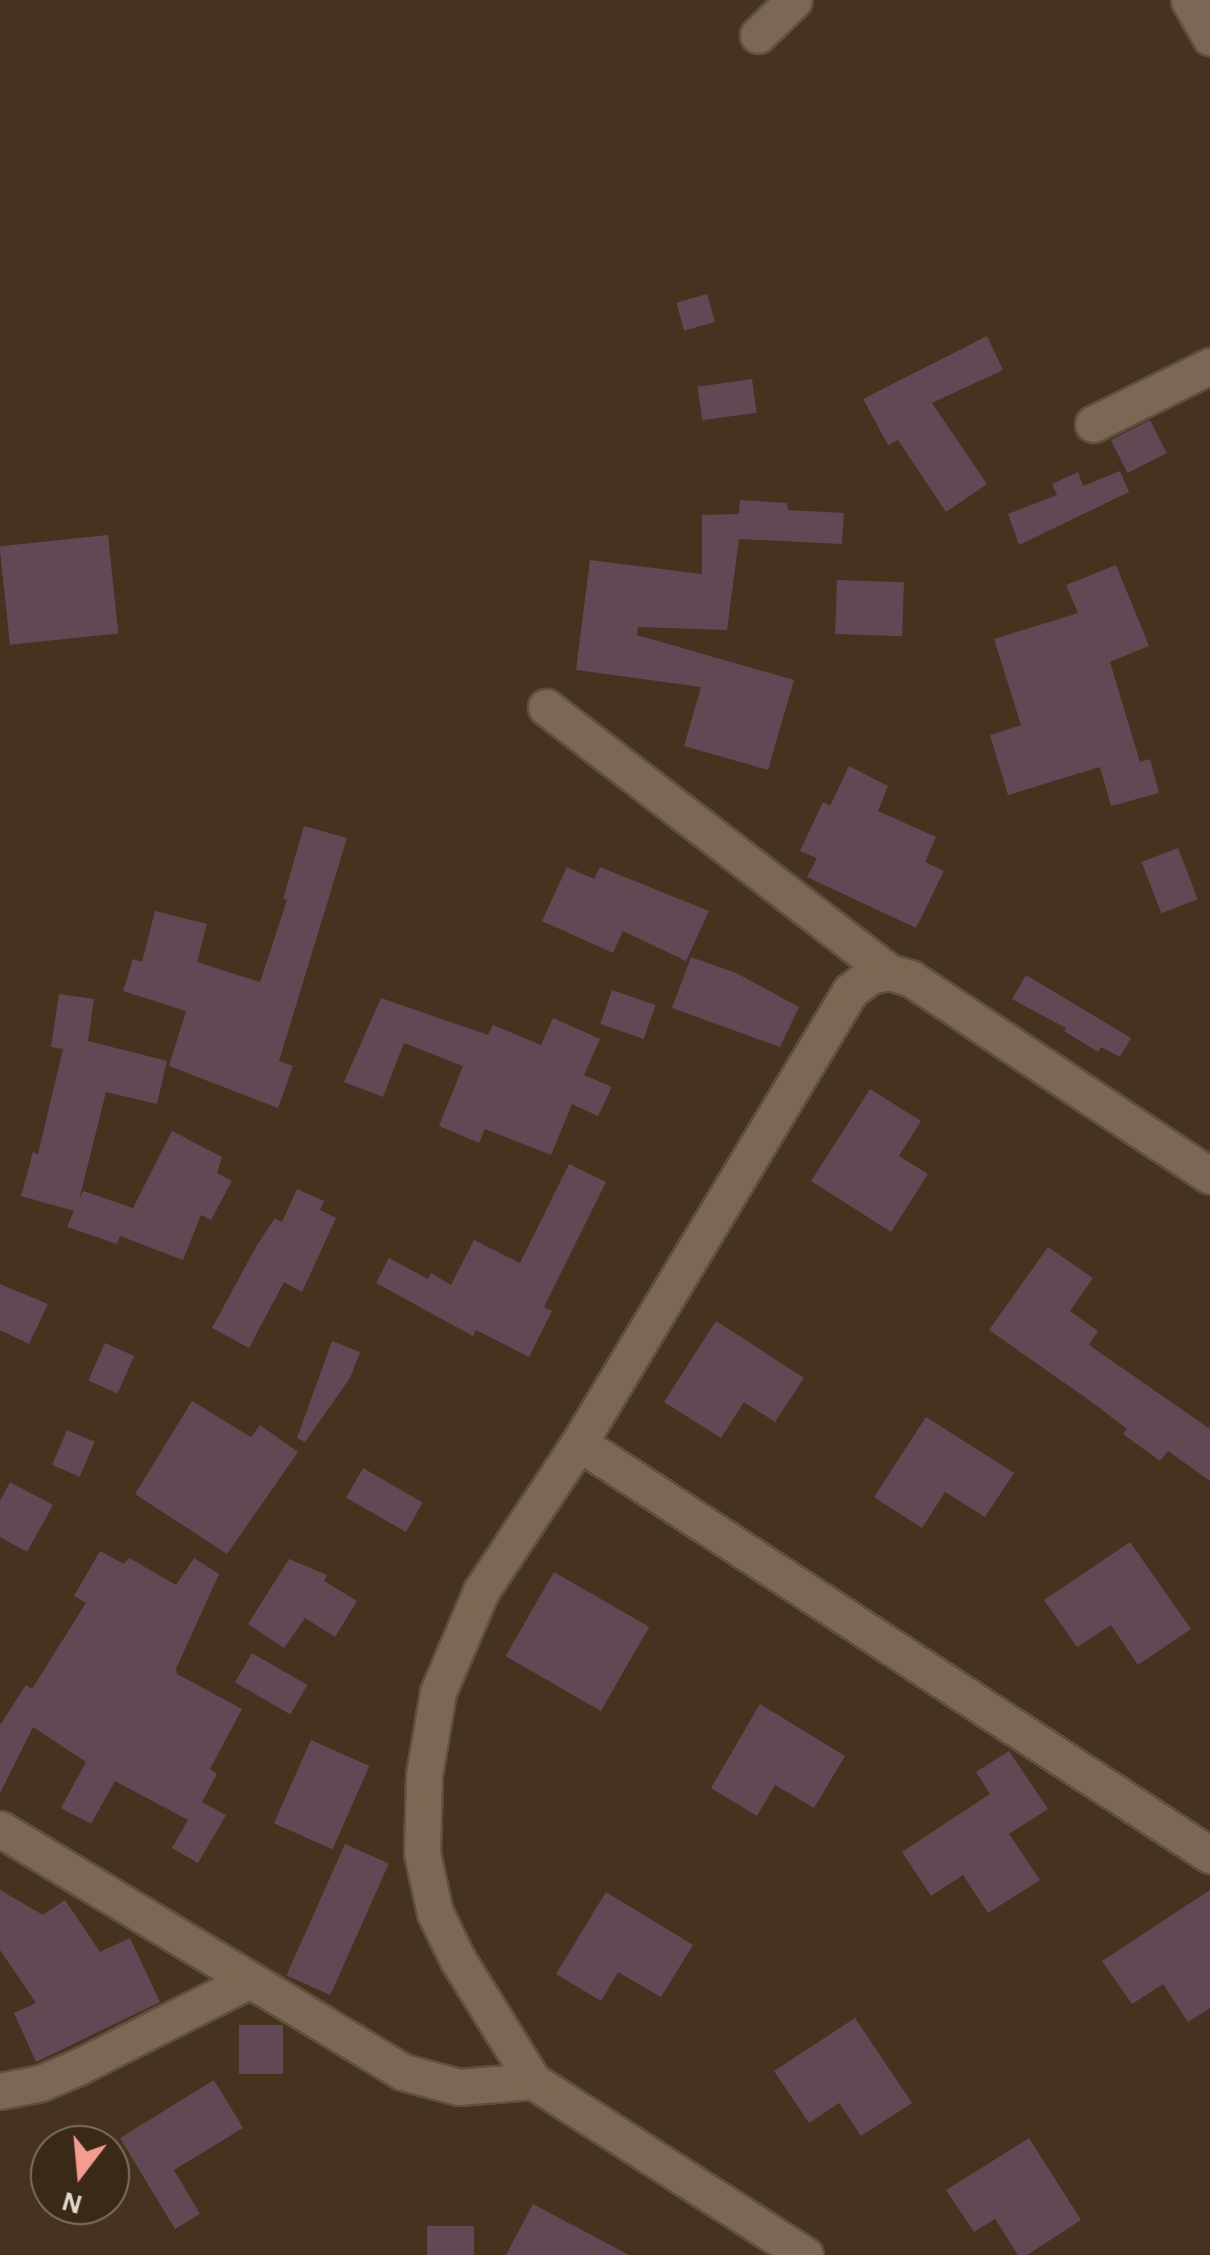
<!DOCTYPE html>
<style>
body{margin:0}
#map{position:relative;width:1210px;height:2255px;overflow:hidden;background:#453320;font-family:"Alegreya Sans",sans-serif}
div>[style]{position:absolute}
.building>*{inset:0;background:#614855;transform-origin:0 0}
.roads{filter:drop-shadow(2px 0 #5e503f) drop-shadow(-2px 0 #5e503f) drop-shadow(0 2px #5e503f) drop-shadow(0 -2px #5e503f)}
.street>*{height:35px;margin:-17.5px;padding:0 17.5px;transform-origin:17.5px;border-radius:17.5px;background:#7b6753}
span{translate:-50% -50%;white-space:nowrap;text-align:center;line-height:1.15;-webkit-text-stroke:8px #3a2917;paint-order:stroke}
.north{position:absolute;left:30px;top:2125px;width:100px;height:100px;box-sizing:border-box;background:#3a2917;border:2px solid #7d6f5f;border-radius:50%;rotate:196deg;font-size:28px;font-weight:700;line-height:40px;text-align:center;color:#e2d7cc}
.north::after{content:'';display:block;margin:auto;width:35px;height:45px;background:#f59c91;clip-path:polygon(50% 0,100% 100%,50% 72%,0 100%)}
</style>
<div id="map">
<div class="building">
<div style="left:707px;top:294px;width:29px;height:32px;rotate:74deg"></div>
<div style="clip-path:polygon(987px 336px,1003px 370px,932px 403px,987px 484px,946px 512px,898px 440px,888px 445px,863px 399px)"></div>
<div style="left:752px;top:379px;width:34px;height:55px;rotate:82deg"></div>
<div style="left:1150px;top:420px;width:37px;height:44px;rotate:63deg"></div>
<div style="clip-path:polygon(1120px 471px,1129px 492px,1019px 545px,1008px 514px,1057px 495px,1052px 484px,1078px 472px,1083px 486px)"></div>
<div style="clip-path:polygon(740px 500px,787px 503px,788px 510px,844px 513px,842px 544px,739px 539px,727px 630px,638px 627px,637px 635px,794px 680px,768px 770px,684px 746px,701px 687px,576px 670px,590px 560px,702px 574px,702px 515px,739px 514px)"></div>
<div style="left:108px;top:535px;width:99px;height:109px;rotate:84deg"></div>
<div style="clip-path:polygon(1116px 565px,1149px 646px,1110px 662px,1140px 762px,1150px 759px,1159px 793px,1111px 806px,1100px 767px,1008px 795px,990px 735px,1021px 725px,994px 639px,1078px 613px,1066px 585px)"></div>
<div style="left:837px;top:580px;width:67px;height:54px;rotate:2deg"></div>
<div style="clip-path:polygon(849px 766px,888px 786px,878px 811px,936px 837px,925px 862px,944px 871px,916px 928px,807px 877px,817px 858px,800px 851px,823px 802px,830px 806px)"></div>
<div style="clip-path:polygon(304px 826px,347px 838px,279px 1061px,293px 1066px,278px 1108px,169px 1066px,186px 1011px,123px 991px,133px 959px,142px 962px,155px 911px,207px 924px,197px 962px,260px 982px,287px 900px,283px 899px)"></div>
<div style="left:1178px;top:848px;width:55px;height:39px;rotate:69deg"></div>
<div style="clip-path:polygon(567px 867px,594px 879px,600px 867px,709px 911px,686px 961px,623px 931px,613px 953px,542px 921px)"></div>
<div style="clip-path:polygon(691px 957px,736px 973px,799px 1007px,780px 1047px,672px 1008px)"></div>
<div style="clip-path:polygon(1026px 975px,1131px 1038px,1120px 1057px,1101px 1047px,1098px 1052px,1064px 1031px,1066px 1028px,1012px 999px)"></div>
<div style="left:612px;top:990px;width:46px;height:36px;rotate:19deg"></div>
<div style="clip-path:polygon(59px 994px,94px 999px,88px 1041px,167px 1061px,157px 1104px,106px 1092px,79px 1200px,83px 1191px,133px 1208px,172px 1131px,222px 1157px,217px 1173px,232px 1181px,211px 1220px,201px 1215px,183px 1260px,120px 1236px,117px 1244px,67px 1227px,74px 1211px,21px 1196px,33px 1152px,38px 1154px,63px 1049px,51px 1047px)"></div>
<div style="clip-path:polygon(381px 998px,488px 1035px,493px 1025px,541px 1045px,553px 1018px,600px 1039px,584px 1075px,612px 1087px,598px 1116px,572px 1104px,551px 1155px,485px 1129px,479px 1143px,439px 1126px,463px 1066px,404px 1043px,383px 1097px,344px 1082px)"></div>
<div style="clip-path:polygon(870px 1089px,921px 1121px,899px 1156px,928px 1174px,891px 1232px,811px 1181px)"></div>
<div style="clip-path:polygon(569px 1164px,606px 1182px,544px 1307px,552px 1311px,529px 1357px,476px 1330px,473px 1336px,376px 1283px,389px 1258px,428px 1279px,431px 1273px,451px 1285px,474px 1240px,520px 1263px)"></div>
<div style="clip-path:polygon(297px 1189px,324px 1201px,320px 1210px,336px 1218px,302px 1292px,284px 1282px,249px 1348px,212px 1328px,257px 1245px,275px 1218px,282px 1222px)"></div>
<div style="clip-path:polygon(1048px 1247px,1093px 1278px,1070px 1311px,1098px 1331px,1089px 1345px,1210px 1429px,1210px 1481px,1168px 1451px,1160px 1461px,1123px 1434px,1127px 1429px,1089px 1400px,989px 1330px)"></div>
<div style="clip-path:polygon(0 1284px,48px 1304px,29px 1344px,0 1330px)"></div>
<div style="clip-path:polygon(716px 1321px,804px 1378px,775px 1422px,744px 1402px,721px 1438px,664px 1402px)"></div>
<div style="clip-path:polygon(332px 1341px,360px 1352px,350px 1378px,305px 1442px,297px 1438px)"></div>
<div style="left:105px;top:1343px;width:32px;height:41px;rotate:24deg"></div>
<div style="clip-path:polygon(192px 1401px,251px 1437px,260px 1425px,298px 1452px,227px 1554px,135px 1494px)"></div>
<div style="clip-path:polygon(926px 1417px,1014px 1473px,985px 1517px,945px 1492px,922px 1528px,874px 1497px)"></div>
<div style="left:67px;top:1430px;width:30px;height:38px;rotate:23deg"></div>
<div style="left:363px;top:1468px;width:69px;height:34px;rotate:30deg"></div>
<div style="clip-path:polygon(10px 1482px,53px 1505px,27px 1552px,0 1537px,0 1501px)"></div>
<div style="clip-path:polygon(1130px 1542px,1191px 1629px,1138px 1665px,1111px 1625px,1077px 1647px,1044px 1600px)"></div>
<div style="clip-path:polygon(100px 1551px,124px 1564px,129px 1558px,176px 1585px,194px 1558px,219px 1574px,176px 1669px,177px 1674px,242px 1709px,210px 1769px,217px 1774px,202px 1802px,226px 1815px,198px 1863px,172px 1848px,188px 1820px,115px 1781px,91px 1824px,61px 1808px,86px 1762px,33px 1727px,0 1793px,0 1725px,26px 1685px,32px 1689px,86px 1603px,74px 1596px)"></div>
<div style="clip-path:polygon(289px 1559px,327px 1575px,324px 1581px,357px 1601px,335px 1637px,305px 1618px,284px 1648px,248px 1624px)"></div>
<div style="left:554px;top:1572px;width:110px;height:97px;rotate:30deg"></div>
<div style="left:252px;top:1653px;width:64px;height:34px;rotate:30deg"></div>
<div style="clip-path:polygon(760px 1704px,845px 1756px,814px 1808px,775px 1785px,757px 1816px,711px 1788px)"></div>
<div style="left:311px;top:1740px;width:64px;height:91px;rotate:24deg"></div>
<div style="clip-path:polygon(1009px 1751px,1048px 1809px,1009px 1834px,1040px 1880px,988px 1913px,963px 1875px,931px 1896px,902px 1852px,990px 1794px,976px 1772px)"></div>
<div style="left:345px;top:1844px;width:48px;height:144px;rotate:24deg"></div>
<div style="clip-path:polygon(0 1890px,43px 1915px,65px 1900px,100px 1952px,130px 1938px,160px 2002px,36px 2062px,14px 2013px,36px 2003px,0 1950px)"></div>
<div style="clip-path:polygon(1210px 1890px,1210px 2008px,1188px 2022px,1163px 1984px,1132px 2004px,1102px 1961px)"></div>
<div style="clip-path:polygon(606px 1892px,693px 1945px,661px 1997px,618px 1972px,601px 2001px,556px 1974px)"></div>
<div style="clip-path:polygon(855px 2018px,912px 2103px,861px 2136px,839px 2103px,809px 2123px,774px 2071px)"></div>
<div style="left:239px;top:2025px;width:44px;height:49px"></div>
<div style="clip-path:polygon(214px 2080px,243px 2128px,174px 2170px,200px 2214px,175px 2229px,120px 2138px)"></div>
<div style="clip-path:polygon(1029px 2138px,1081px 2220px,1027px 2255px,1018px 2255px,995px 2219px,974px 2232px,946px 2190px)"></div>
<div style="clip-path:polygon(533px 2204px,629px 2255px,506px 2255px)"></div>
<div style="left:427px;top:2226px;width:47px;height:29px"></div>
</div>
<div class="roads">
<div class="street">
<div style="left:1189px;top:0;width:43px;rotate:60.4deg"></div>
<div style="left:758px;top:35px;width:50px;rotate:-44.2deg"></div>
<div style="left:1093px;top:424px;width:131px;rotate:-26.4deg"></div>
<div style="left:546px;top:707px;width:433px;rotate:37.7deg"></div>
<div style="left:579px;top:1443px;width:754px;rotate:33.14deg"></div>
<div style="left:0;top:1829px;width:471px;rotate:31.1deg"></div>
<div style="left:403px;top:2072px;width:58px;rotate:15deg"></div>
<div style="left:459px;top:2087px;width:74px;rotate:-4.6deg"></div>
<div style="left:0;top:2091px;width:42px;rotate:-11deg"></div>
<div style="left:41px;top:2083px;width:40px;rotate:-23.4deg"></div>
<div style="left:78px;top:2067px;width:193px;rotate:-26.8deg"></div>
<div style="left:805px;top:2255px;width:323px;rotate:-147.4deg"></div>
<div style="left:533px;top:2081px;width:142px;rotate:-121.8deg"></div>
<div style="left:458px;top:1960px;width:52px;rotate:-116.1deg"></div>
<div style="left:435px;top:1913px;width:61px;rotate:-102.2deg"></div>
<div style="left:422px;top:1853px;width:78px;rotate:-88.5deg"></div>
<div style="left:424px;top:1775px;width:84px;rotate:-80.4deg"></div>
<div style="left:438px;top:1692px;width:110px;rotate:-66.9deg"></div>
<div style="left:481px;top:1591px;width:178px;rotate:-56.5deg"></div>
<div style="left:579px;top:1443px;width:527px;rotate:-59.05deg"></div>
<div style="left:850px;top:991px;width:25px;rotate:-37deg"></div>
<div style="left:870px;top:976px;width:19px;rotate:-12deg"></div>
<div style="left:889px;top:972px;width:22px;rotate:16deg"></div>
<div style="left:910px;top:978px;width:359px;rotate:33.4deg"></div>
</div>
</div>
<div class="north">N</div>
</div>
